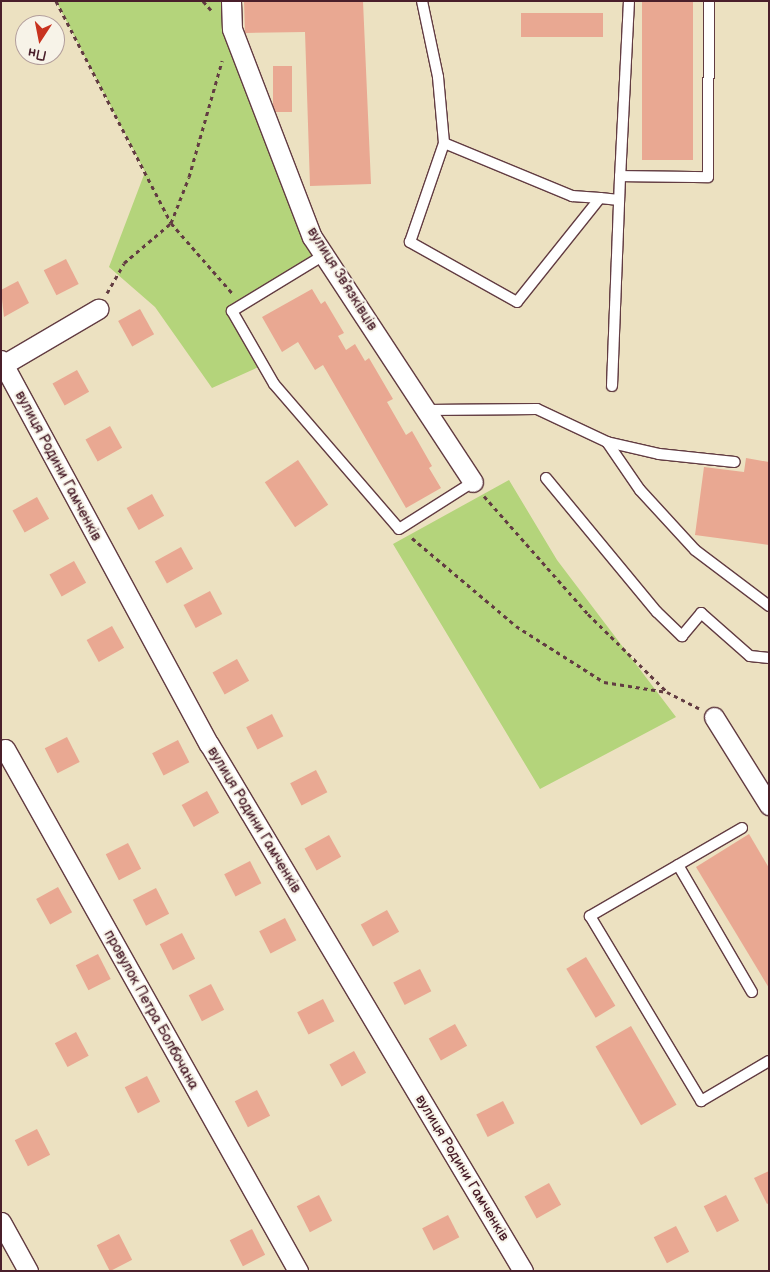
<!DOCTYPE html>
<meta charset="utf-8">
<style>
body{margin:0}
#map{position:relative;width:770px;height:1272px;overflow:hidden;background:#ece1c1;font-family:"Balsamiq Sans",sans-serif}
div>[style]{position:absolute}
.green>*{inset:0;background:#b4d47b}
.building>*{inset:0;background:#e9a892;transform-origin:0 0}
.path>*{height:3px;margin-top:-1.5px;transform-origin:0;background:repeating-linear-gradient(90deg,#623c42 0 4px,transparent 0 8px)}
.roads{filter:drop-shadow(1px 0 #623c42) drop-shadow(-1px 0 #623c42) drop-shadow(0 1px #623c42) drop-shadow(0 -1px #623c42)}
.service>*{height:10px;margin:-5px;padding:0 5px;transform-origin:5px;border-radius:5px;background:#fff}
.minor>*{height:19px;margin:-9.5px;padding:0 9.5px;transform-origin:9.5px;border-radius:9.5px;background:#fff}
span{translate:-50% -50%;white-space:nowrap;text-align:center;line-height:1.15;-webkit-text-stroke:4px #f7f3e8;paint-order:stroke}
.street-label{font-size:14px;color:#4a1f2b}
.frame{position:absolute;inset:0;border:2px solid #4a1f2b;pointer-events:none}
.north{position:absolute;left:15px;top:15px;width:50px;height:50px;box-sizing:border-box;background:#f7f3e8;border:1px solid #b29e9c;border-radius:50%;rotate:191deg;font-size:14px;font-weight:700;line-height:20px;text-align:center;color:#4a1f2b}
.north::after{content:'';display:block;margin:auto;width:18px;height:22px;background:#c8321e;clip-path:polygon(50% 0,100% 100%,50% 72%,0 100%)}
</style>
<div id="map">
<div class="green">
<div style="clip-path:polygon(56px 1px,230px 1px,324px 255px,232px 311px,263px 365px,212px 388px,155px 307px,109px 267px,145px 172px)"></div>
<div style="clip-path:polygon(509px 480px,557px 560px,676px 717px,540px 789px,393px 544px)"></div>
</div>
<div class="building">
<div style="clip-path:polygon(244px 1px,363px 1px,371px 184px,310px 186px,305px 32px,245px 33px)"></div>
<div style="left:642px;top:1px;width:51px;height:159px"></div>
<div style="left:603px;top:13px;width:24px;height:82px;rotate:90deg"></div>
<div style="left:273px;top:66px;width:19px;height:46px"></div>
<div style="left:66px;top:259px;width:28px;height:25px;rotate:63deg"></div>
<div style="clip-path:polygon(18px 281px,29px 303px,4px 317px,1px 290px)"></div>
<div style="clip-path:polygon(312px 289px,321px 304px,325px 301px,344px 333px,338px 336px,346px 350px,355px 344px,365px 361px,369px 358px,393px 399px,387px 402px,406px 435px,412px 431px,432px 466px,429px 468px,441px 488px,406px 508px,323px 365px,315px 370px,298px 342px,282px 352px,262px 317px)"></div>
<div style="left:140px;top:309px;width:29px;height:25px;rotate:61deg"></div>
<div style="left:77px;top:370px;width:25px;height:28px;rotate:61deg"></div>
<div style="left:110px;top:426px;width:25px;height:28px;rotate:61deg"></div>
<div style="clip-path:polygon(746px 458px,769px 462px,769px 545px,695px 535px,704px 467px,744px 472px)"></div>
<div style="left:298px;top:460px;width:54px;height:40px;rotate:56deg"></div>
<div style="left:152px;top:494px;width:25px;height:29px;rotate:61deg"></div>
<div style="left:37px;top:497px;width:25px;height:28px;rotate:61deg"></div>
<div style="left:181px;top:547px;width:25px;height:30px;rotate:61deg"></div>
<div style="left:74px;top:561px;width:25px;height:28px;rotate:61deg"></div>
<div style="left:210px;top:591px;width:26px;height:30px;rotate:62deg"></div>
<div style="left:112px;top:626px;width:25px;height:29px;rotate:61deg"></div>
<div style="left:237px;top:659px;width:25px;height:28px;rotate:61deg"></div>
<div style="left:272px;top:714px;width:25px;height:29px;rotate:63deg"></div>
<div style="left:67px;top:737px;width:28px;height:25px;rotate:63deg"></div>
<div style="left:178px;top:740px;width:25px;height:29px;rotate:63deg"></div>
<div style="left:316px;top:770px;width:25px;height:29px;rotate:63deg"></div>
<div style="left:207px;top:791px;width:25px;height:29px;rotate:61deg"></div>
<div style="clip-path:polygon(749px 834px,769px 868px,769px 988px,696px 867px)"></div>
<div style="left:329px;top:835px;width:25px;height:28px;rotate:61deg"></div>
<div style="left:128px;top:843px;width:29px;height:25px;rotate:63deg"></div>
<div style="left:250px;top:861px;width:25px;height:29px;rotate:63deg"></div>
<div style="left:58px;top:887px;width:29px;height:25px;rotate:61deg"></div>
<div style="left:156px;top:888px;width:29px;height:26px;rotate:63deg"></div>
<div style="left:387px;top:910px;width:25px;height:30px;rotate:61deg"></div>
<div style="left:285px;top:918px;width:25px;height:29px;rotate:63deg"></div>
<div style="left:182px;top:933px;width:29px;height:25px;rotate:63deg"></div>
<div style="left:98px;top:954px;width:28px;height:25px;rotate:63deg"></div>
<div style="left:586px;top:957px;width:57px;height:23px;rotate:59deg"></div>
<div style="left:420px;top:969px;width:25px;height:30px;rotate:63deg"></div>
<div style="left:211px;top:984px;width:29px;height:25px;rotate:63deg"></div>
<div style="left:323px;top:999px;width:25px;height:29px;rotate:63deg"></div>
<div style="left:455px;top:1024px;width:25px;height:30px;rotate:61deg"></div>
<div style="left:631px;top:1026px;width:91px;height:41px;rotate:60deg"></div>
<div style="left:76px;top:1032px;width:27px;height:24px;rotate:62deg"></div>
<div style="left:354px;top:1051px;width:25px;height:28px;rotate:61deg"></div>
<div style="left:147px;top:1076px;width:29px;height:25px;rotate:63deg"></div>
<div style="left:257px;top:1090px;width:29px;height:25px;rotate:63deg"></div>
<div style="left:503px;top:1101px;width:25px;height:30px;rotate:63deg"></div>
<div style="left:37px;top:1129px;width:29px;height:25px;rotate:63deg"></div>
<div style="clip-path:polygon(769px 1171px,769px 1203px,767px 1204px,754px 1178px)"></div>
<div style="left:549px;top:1183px;width:25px;height:28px;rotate:61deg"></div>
<div style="left:319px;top:1195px;width:29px;height:25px;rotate:63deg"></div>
<div style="left:726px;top:1195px;width:29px;height:25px;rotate:63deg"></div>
<div style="left:448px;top:1215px;width:25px;height:29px;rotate:63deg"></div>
<div style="left:676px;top:1226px;width:29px;height:25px;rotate:63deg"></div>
<div style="left:252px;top:1229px;width:29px;height:25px;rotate:63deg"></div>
<div style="left:119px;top:1234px;width:29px;height:25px;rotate:63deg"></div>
</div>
<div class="path">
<div style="left:56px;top:1px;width:250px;rotate:62.6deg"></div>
<div style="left:171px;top:223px;width:94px;rotate:48.9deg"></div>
<div style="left:203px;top:1px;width:12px;rotate:48deg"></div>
<div style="left:107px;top:293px;width:34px;rotate:-60deg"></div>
<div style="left:124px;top:263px;width:62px;rotate:-40.4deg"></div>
<div style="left:171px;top:223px;width:49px;rotate:-68.6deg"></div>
<div style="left:189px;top:177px;width:121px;rotate:-74.1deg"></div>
<div style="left:484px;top:496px;width:157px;rotate:48.6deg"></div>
<div style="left:588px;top:614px;width:111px;rotate:44.6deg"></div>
<div style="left:667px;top:692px;width:36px;rotate:27deg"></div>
<div style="left:412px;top:538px;width:136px;rotate:40.2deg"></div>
<div style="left:516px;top:626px;width:104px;rotate:32.5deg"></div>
<div style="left:604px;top:682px;width:64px;rotate:9deg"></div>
</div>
<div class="roads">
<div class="service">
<div style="left:422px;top:1px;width:78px;rotate:78.1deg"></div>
<div style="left:438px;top:77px;width:66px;rotate:84.8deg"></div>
<div style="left:629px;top:1px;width:175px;rotate:92.9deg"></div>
<div style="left:620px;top:176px;width:88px;rotate:0.7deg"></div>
<div style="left:708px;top:177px;width:176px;rotate:-89.7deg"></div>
<div style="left:600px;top:198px;width:133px;rotate:128.6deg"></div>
<div style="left:517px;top:302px;width:123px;rotate:-150.7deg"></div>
<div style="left:410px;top:242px;width:105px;rotate:-71deg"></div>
<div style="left:444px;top:143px;width:139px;rotate:22.5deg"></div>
<div style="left:572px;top:196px;width:28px;rotate:4deg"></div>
<div style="left:600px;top:198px;width:19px;rotate:6deg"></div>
<div style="left:324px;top:255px;width:108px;rotate:148.7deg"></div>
<div style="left:232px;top:311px;width:84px;rotate:60.1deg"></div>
<div style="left:274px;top:384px;width:191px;rotate:49.2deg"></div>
<div style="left:399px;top:529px;width:88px;rotate:-32.4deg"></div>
<div style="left:612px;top:386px;width:210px;rotate:-87.8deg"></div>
<div style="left:427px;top:410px;width:110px;rotate:-0.5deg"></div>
<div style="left:537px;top:409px;width:77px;rotate:25.2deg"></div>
<div style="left:607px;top:442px;width:53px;rotate:13deg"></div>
<div style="left:659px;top:454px;width:76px;rotate:6deg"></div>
<div style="left:607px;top:442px;width:58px;rotate:55.5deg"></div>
<div style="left:640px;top:490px;width:81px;rotate:47.5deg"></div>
<div style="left:695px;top:550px;width:93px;rotate:37.1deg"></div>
<div style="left:546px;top:478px;width:174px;rotate:50.4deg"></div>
<div style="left:657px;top:612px;width:35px;rotate:44deg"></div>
<div style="left:682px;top:636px;width:30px;rotate:-50deg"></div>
<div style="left:701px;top:613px;width:65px;rotate:41.3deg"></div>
<div style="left:750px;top:656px;width:19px;rotate:6deg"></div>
<div style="left:742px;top:828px;width:176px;rotate:149.9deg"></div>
<div style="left:590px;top:916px;width:216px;rotate:59deg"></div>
<div style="left:701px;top:1101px;width:79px;rotate:-30.5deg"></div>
<div style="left:678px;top:865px;width:147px;rotate:59.8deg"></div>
</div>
<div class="minor">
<div style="left:231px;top:1px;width:28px;rotate:88deg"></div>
<div style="left:232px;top:29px;width:223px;rotate:69deg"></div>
<div style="left:312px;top:237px;width:293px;rotate:56.7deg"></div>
<div style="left:1px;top:360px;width:437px;rotate:61.6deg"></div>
<div style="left:209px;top:744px;width:613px;rotate:59.21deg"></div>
<div style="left:1px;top:366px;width:113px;rotate:-30.4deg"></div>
<div style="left:714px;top:717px;width:104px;rotate:58deg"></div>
<div style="left:5px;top:749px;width:599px;rotate:60.69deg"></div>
<div style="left:1px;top:1222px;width:56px;rotate:61.1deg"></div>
</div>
</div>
<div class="street-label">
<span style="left:342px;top:279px;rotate:58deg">вулиця Звʼязківців</span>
<span style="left:58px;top:466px;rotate:62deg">вулиця Родини Гамченків</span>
<span style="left:254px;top:820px;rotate:59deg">вулиця Родини Гамченків</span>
<span style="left:151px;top:1010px;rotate:61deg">провулок Петра Болбочана</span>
<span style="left:462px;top:1168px;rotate:59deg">вулиця Родини Гамченків</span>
</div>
<div class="frame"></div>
<div class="north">Пн</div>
</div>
